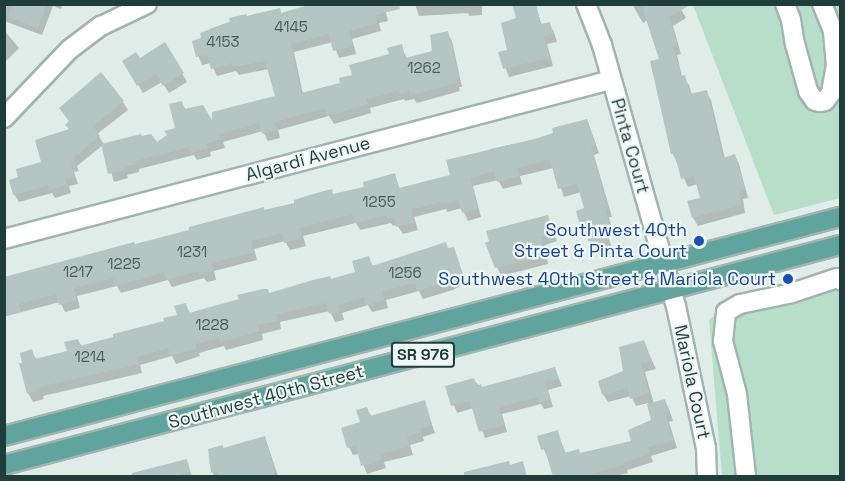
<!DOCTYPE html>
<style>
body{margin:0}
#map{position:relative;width:845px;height:481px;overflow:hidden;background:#e0ece8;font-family:"Space Grotesk",sans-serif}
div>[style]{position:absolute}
.green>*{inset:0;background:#b7dec8}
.shadow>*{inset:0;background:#0003}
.building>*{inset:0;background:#b5c6c2}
.roads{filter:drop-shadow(2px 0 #a2b4b0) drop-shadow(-2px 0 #a2b4b0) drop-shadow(0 2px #a2b4b0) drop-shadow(0 -2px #a2b4b0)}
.minor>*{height:18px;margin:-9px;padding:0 9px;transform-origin:9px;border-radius:9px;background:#fff}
.major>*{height:18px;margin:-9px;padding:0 9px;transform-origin:9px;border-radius:9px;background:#61a49e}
.dots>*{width:16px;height:16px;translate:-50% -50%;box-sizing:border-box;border:3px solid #f0f8f5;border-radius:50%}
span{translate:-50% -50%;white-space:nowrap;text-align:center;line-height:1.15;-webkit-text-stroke:4.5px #f0f8f5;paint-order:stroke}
.number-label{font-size:15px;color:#445f5c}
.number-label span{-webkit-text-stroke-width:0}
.shield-label span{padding:2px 4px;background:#f0f8f5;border:2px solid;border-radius:4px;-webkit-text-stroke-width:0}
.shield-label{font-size:16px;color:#1f3d3a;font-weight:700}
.street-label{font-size:18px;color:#1f3d3a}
.transit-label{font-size:18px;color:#164399}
.right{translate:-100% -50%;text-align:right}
.frame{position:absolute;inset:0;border:6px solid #1f3d3a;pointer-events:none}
</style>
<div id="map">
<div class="green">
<div style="clip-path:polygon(693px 5px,840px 5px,840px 198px,774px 215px)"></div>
<div style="clip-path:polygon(836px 273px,840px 275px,840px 476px,722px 476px,709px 320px,737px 299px,816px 275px)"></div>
</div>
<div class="shadow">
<div style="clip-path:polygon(4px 4px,63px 4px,61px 9px,53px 6px,42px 35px,4px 21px)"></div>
<div style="clip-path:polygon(384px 4px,388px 21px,379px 23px,381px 31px,352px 39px,356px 54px,339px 58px,333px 42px,294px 52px,303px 94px,342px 84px,391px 55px,401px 46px,407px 59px,434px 52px,447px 32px,452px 41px,462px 87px,459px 87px,460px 91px,417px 103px,414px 99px,405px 101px,404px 99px,370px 108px,371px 113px,334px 124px,329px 116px,278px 130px,280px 138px,268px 141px,263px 131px,223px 142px,225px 148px,210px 152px,211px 156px,197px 160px,194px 155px,139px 169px,139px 172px,127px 175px,128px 178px,114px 182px,103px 145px,77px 166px,79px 171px,74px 172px,78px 184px,69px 186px,71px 193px,55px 198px,52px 193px,19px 202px,14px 194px,20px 178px,43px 163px,70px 131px,70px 123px,61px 109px,123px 102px,128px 110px,97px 134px,104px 144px,156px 144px,177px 129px,181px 102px,186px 110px,214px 126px,277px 97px,269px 69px,239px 75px,236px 71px,217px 76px,211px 63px,202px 65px,193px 42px,203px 39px,211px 32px,210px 29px,245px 16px,247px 18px,279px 9px,282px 14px)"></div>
<div style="clip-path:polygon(415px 4px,482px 4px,482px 15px,469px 16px,468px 13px,419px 16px)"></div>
<div style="clip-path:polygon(535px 4px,542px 26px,549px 24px,554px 32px,557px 42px,547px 44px,553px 66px,509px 77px,500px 53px,509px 51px,517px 19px)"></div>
<div style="clip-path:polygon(632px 4px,681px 4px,679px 6px,686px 18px,673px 26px,681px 54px,677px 55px,682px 77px,689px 85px,692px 95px,706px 92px,711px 100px,725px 159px,735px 156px,739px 164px,748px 198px,743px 199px,745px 213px,698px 226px,693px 218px,689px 202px,702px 199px,698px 184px,688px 187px,673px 154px,661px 60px,648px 20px,643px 23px)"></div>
<div style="clip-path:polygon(4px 30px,19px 48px,4px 63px)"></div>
<div style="clip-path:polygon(165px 44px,187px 82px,169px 93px,162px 82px,143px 93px,124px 61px,139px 60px)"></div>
<div style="clip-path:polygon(588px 122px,599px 153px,594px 155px,612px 217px,609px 217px,613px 232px,608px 236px,612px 248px,596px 253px,584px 233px,586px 209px,581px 192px,564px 197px,554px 168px,520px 176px,522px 184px,503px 189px,498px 180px,473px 186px,481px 217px,468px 221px,462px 208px,447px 212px,446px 209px,414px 217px,418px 230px,403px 234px,397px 225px,393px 226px,391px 223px,360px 230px,356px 223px,303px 236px,306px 246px,290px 250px,285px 241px,254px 249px,257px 260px,214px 271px,216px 280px,207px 282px,204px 278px,172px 287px,168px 280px,121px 293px,117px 286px,77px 296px,80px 308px,65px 312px,60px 302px,14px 314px,9px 306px,135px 246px,366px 188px,394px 175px,400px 189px,451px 176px,491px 149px,513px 144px,514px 146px)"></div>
<div style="clip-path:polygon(547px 216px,557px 241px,545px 245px,548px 264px,501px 276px,487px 244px)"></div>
<div style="clip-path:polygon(454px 248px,466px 283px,453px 290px,423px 299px,419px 291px,386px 300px,388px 308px,372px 312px,368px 305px,342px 313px,344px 320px,335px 322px,330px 311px,280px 322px,281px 329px,262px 334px,263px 340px,226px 350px,224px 346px,199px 353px,200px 356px,176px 364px,172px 356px,140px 365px,142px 373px,43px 396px,44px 399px,33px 402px,28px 393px,24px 364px,31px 351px,37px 360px,68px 352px,78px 340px,82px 347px,166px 322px,179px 316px,185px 305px,191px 314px,331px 281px,357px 273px,368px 258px,373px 266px)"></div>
<div style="clip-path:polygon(643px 342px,656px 369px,645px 372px,654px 404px,665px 401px,669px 409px,673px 421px,669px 422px,677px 448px,651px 456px,653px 462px,627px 470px,628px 473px,616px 476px,555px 476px,539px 437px,557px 432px,566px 454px,580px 455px,633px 442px,653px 421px,648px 403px,636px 406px,631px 396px,608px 402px,603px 394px,625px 372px)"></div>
<div style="clip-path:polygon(555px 369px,562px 386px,548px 390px,553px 407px,544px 409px,541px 404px,502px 414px,507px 432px,485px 438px,474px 408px,457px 413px,447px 387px,473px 379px,482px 389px)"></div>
<div style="clip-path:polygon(424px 402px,435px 433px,423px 437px,424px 441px,410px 445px,413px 455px,384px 462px,386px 468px,367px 474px,359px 454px,353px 455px,349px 447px,366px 408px,372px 417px)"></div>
<div style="clip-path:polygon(265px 437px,278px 476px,214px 476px,209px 462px,223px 450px)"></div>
<div style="clip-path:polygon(186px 461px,192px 476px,161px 476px)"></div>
</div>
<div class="building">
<div style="clip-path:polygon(13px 4px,46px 4px,38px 28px,8px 17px)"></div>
<div style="clip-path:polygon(312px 4px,399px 4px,400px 9px,375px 15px,377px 23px,349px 31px,353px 46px,333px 51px,329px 34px,291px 44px,301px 93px,340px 83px,339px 78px,352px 75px,349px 65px,389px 54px,387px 48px,402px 44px,405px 58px,432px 51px,430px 35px,448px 31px,459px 78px,455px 79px,457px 83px,410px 95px,409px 91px,399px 94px,399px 91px,366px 99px,368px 104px,328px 116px,325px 108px,274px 122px,277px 130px,262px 134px,259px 123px,219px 134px,221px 139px,206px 144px,208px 148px,191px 153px,189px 147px,135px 161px,136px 164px,124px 167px,125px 170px,108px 174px,101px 144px,141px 134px,142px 136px,151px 134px,157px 142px,167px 135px,164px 131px,175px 128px,169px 104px,182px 101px,184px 109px,203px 105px,212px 120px,212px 112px,275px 96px,265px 61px,233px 67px,232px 63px,211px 69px,207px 55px,196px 57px,192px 41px,201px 38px,200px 33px,230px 22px,229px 18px,246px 14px,247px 16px,280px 8px,281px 13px)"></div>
<div style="clip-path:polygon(512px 4px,536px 4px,541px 24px,550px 22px,553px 34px,544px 36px,549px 58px,503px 69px,498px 52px,507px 50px,501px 23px,516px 18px)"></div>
<div style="clip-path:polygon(641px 4px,692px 4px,669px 17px,677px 45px,673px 46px,681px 76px,685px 75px,690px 94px,707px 90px,723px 158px,735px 154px,745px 189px,739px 191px,741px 205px,692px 218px,687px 201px,700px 198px,694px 176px,681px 179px,675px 154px,671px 154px,650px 61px,659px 59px)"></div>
<div style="clip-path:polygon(165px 42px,184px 73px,163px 86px,156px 74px,137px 86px,122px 61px,136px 52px,140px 58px)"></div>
<div style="clip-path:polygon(101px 72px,124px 101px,93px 126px,100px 136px,74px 157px,75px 162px,71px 164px,74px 176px,65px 178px,67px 185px,49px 190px,48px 185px,13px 195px,9px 180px,18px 177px,16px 169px,41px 162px,35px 140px,69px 129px,65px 125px,69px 121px,59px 108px)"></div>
<div style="clip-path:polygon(587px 119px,596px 145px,591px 146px,608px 209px,605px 209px,609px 223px,605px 227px,608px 240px,589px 245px,586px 233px,582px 234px,576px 211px,584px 208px,577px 184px,558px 189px,550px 159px,517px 168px,519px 176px,497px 182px,494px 171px,470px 178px,478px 209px,462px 213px,458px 200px,441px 204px,441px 202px,411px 209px,414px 222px,396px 227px,394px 217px,387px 219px,386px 215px,354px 223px,352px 214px,300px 228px,302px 238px,284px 243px,282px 233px,251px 241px,254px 252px,211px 263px,213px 271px,200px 275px,199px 271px,166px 280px,164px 272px,115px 286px,113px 278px,74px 288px,76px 300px,59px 305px,56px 294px,19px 304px,21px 312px,4px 317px,4px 277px,134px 242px,135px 244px,189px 230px,189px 227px,264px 207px,264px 210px,294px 203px,294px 200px,313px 194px,332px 189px,333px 194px,364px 187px,363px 182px,395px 173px,399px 188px,450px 175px,446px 160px,538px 138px,553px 133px,552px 128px)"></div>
<div style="clip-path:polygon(548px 215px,553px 233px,541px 236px,544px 256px,495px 268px,485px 243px,489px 241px,486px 231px)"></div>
<div style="clip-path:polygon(446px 242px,448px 248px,454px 247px,462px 273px,461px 277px,448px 282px,417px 291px,415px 283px,382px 291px,384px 300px,366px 305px,364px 297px,338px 305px,340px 311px,329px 314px,326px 303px,276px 314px,278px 321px,258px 325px,260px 331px,220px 342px,219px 338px,196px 344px,196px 348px,170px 356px,168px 348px,136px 357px,139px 364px,39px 387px,40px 391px,27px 394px,19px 363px,22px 363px,20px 353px,32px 349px,35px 359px,67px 351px,64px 342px,78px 339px,80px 346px,113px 337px,113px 334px,164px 321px,163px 318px,177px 315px,174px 306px,186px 303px,189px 313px,239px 299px,237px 295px,263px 289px,268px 289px,269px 293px,313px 280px,330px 276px,331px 279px,355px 272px,352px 261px,369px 256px,372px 266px)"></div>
<div style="clip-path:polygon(644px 340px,652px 361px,641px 364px,649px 393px,630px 399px,627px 388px,602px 395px,598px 381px,623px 371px,619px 347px)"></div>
<div style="clip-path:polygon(555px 367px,559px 379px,545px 382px,550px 399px,539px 403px,537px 397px,499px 407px,504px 425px,479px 432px,470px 401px,451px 406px,445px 386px,474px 378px,476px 386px,481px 384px,482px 387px)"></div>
<div style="clip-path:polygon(665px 399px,669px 412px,665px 413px,673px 440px,648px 447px,650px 454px,623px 462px,624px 465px,594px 473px,595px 477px,555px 477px,552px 474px,545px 449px,541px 450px,537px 436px,558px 430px,564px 453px,579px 449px,580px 453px,631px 441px,628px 430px,651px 420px,647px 404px)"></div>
<div style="clip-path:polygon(425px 400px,432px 425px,420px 428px,421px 433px,407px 436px,409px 446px,380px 454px,382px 460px,361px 466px,356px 445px,347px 448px,341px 428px,360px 422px,356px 410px,367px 407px,370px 416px)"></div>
<div style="clip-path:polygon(265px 436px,276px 477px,219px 477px,217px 471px,211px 473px,208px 449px,223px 445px,223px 448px)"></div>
<div style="clip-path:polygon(187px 459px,190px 471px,181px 474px,182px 477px,132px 477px,132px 473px)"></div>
<div style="clip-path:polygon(509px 461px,510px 465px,523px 461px,527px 477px,464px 477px,464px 472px)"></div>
</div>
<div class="roads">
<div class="minor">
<div style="left:586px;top:4px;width:44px;rotate:68.7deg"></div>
<div style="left:602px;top:45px;width:271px;rotate:74.2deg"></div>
<div style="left:676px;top:306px;width:145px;rotate:78.1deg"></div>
<div style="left:706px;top:448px;width:28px;rotate:88deg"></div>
<div style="left:785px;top:4px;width:17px;rotate:69deg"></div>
<div style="left:791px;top:20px;width:24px;rotate:81deg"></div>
<div style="left:795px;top:44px;width:49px;rotate:74.5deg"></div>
<div style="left:808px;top:91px;width:12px;rotate:55deg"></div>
<div style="left:815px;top:101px;width:5px;rotate:11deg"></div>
<div style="left:820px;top:102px;width:5px;rotate:-11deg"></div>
<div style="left:825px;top:101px;width:10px;rotate:-53deg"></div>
<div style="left:831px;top:93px;width:27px;rotate:-80deg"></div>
<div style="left:836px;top:66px;width:35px;rotate:-95deg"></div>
<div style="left:833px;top:31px;width:29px;rotate:-112deg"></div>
<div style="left:4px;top:118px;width:95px;rotate:-46.3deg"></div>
<div style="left:70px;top:49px;width:39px;rotate:-37deg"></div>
<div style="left:101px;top:26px;width:51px;rotate:-25.6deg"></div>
<div style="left:4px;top:239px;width:627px;rotate:-14.68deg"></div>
<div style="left:746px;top:476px;width:82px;rotate:-96.3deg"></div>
<div style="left:737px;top:394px;width:55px;rotate:-104.8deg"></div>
<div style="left:723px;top:341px;width:29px;rotate:-84deg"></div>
<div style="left:726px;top:312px;width:16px;rotate:-30deg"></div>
<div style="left:740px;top:304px;width:53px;rotate:-11.9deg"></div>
<div style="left:792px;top:293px;width:47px;rotate:-18.4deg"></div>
<div style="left:837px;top:278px;width:4px;rotate:34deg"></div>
</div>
<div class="major">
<div style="left:4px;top:436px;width:864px;rotate:-14.68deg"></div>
<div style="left:4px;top:465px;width:864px;rotate:-14.74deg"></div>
</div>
</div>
<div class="dots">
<div style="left:699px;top:241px;background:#1a4fb4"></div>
<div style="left:788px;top:279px;background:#1a4fb4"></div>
</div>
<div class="number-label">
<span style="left:291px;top:27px">4145</span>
<span style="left:223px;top:42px">4153</span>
<span style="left:424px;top:68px">1262</span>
<span style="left:379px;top:202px">1255</span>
<span style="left:192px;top:252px">1231</span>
<span style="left:124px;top:264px">1225</span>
<span style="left:78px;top:272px">1217</span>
<span style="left:405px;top:273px">1256</span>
<span style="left:212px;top:325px">1228</span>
<span style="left:90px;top:357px">1214</span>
</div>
<div class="shield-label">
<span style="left:423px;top:355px">SR 976</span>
</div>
<div class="street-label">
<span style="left:630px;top:146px;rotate:74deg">Pinta Court</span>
<span style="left:308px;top:159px;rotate:-15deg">Algardi Avenue</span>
<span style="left:692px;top:382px;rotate:78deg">Mariola Court</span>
<span style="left:266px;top:397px;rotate:-15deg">Southwest 40th Street</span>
</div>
<div class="transit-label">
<span class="right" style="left:687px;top:241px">Southwest 40th<br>Street &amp; Pinta Court</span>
<span class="right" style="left:776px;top:279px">Southwest 40th Street &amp; Mariola Court</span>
</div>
<div class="frame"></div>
</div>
